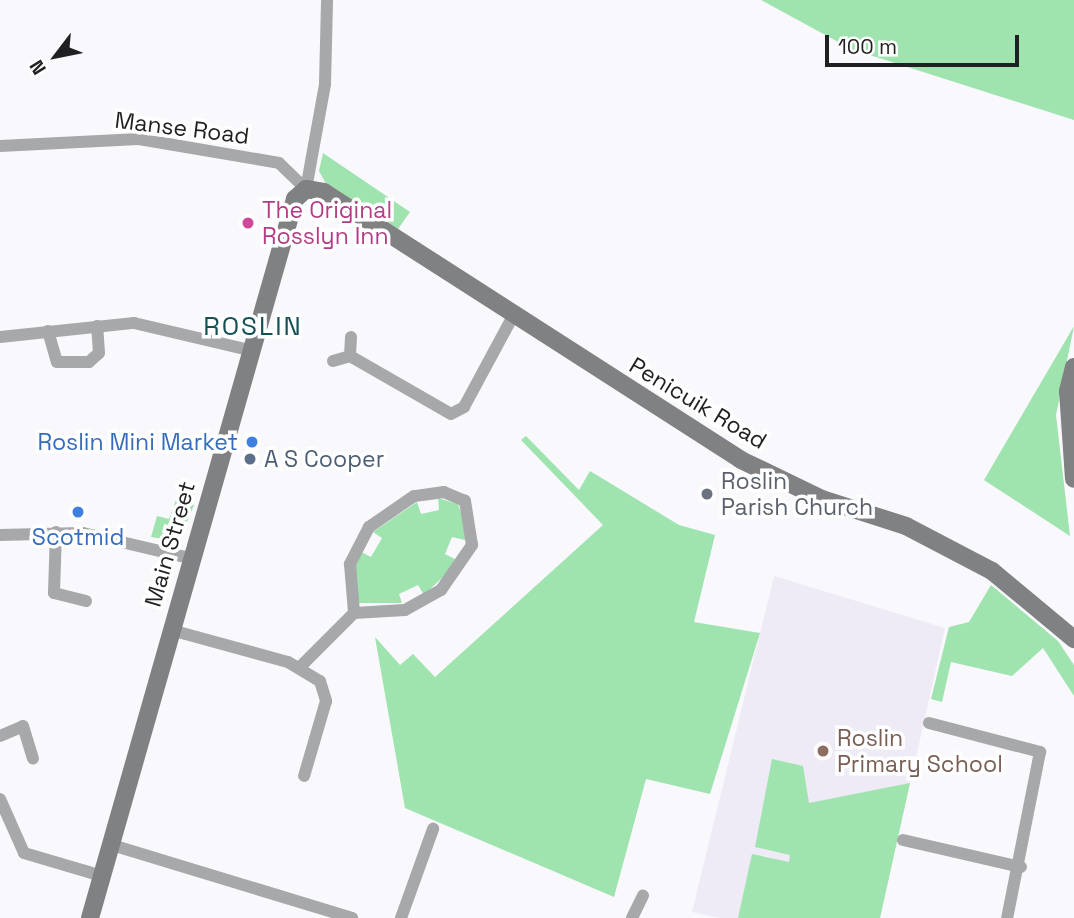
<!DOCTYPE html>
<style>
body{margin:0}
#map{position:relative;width:1074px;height:918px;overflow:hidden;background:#f9f8fc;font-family:"Space Grotesk",sans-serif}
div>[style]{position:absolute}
.built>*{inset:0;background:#eeebf6}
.green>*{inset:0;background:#9fe3af}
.street>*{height:12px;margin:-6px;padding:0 6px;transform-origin:6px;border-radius:6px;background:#a7a8a9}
.secondary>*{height:18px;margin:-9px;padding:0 9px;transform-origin:9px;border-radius:9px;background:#808183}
.dots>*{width:19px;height:19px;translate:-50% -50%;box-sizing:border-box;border:4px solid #fff;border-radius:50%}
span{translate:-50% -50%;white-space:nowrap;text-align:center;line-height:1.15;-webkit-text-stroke:7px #fff;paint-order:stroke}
.street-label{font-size:23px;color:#201f21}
.hotel-label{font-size:23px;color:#b23c85}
.left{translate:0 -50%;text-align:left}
.shop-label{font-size:23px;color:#366cbe}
.right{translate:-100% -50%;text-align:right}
.service-label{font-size:23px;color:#4e5e75}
.worship-label{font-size:23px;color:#5b616d}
.education-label{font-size:23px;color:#785e54}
.quarter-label{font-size:26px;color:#145056;letter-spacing:2px}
.north{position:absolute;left:21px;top:21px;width:70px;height:70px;-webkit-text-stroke:5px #fff;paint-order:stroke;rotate:238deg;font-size:19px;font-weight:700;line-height:28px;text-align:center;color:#201f21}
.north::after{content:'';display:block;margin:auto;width:24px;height:32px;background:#201f21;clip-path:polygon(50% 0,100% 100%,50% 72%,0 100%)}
.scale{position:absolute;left:825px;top:35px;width:194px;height:32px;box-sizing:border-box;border:4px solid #201f21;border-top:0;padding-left:9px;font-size:21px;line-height:24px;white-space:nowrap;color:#201f21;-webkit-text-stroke:5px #fff;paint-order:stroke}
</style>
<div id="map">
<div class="built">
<div style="clip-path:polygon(774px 576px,945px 628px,880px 918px,719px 918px,692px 912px)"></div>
</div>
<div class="green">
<div style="clip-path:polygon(761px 0,1074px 0,1074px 120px,851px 49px)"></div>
<div style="clip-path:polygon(323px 153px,410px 212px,398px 229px,325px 182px,319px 171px)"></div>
<div style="clip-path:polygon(1074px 326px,1056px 415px,1070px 536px,984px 480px)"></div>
<div style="clip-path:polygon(526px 436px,579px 490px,590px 471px,679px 525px,715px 535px,694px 622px,760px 633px,710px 794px,646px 779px,614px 897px,405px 808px,375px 637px,400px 665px,413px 654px,435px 677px,603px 525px,521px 440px)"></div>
<div style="clip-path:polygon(438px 498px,458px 504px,467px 529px,465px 540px,452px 537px,445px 554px,455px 559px,446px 574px,424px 595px,418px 585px,399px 594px,402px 603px,358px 603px,355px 564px,361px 552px,371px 557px,382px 538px,373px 532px,417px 502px,421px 514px,439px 510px)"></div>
<div style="clip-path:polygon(176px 500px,194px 505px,182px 534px,170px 540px,151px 537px,157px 516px,169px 519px)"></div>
<div style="clip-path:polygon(991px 585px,1058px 641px,1074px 665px,1074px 696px,1043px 648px,1012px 676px,951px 662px,942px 702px,931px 699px,949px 627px,969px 622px)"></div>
<div style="clip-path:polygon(772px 759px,803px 766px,809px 803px,910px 783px,880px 918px,738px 918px,752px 854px,789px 862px,790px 855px,755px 847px)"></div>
</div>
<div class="street">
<div style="left:0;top:146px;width:139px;rotate:-2.9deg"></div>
<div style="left:139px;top:139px;width:142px;rotate:9.7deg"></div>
<div style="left:279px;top:163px;width:37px;rotate:44deg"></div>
<div style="left:306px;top:189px;width:107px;rotate:-79.7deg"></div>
<div style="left:325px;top:84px;width:84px;rotate:-88.6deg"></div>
<div style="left:48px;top:331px;width:32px;rotate:74deg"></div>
<div style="left:57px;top:362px;width:32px"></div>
<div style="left:89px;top:362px;width:13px;rotate:-42deg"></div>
<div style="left:99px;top:353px;width:27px;rotate:-94deg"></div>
<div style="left:0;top:337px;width:135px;rotate:-6deg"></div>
<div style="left:134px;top:323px;width:122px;rotate:13.2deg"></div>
<div style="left:351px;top:337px;width:19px;rotate:93deg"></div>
<div style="left:350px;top:356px;width:116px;rotate:29.9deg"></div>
<div style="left:451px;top:414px;width:15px;rotate:-28deg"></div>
<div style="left:464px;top:407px;width:103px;rotate:-61.7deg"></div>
<div style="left:333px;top:361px;width:18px;rotate:-16deg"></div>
<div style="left:56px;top:532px;width:61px;rotate:91.9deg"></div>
<div style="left:54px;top:593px;width:33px;rotate:14deg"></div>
<div style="left:0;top:535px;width:83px;rotate:-1.4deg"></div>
<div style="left:83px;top:533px;width:110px;rotate:13.2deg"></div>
<div style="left:171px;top:630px;width:121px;rotate:15.3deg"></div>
<div style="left:288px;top:662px;width:37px;rotate:31deg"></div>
<div style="left:320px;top:681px;width:21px;rotate:73deg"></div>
<div style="left:326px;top:701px;width:78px;rotate:106.3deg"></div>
<div style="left:300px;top:667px;width:76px;rotate:-45deg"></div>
<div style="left:354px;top:613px;width:51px;rotate:-3.4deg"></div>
<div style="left:405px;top:610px;width:41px;rotate:-29.1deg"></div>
<div style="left:441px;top:590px;width:55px;rotate:-55.4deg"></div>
<div style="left:472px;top:545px;width:45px;rotate:-99deg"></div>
<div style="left:465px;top:501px;width:23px;rotate:-157deg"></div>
<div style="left:444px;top:492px;width:30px;rotate:172deg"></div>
<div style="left:414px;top:496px;width:55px;rotate:145.4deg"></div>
<div style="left:369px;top:527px;width:42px;rotate:117.2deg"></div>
<div style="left:350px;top:564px;width:49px;rotate:85.3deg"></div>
<div style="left:929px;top:723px;width:115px;rotate:14.6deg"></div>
<div style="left:1040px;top:752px;width:169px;rotate:101.2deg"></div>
<div style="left:0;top:736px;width:25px;rotate:-23deg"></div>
<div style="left:23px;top:726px;width:34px;rotate:73deg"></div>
<div style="left:0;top:799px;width:59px;rotate:66deg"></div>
<div style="left:24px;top:853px;width:81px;rotate:16.4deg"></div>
<div style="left:903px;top:840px;width:121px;rotate:12.9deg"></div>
<div style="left:112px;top:845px;width:251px;rotate:16.9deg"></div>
<div style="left:401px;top:918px;width:95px;rotate:-70.2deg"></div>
<div style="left:632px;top:918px;width:25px;rotate:-64deg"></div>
</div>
<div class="secondary">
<div style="left:1074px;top:367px;width:25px;rotate:104deg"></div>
<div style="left:1068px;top:391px;width:88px;rotate:86.1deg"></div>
<div style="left:90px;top:918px;width:748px;rotate:-74.09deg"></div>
<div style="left:295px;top:199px;width:15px;rotate:-42deg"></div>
<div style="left:306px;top:189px;width:18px;rotate:9deg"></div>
<div style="left:324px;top:192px;width:496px;rotate:32.7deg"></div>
<div style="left:741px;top:460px;width:90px;rotate:25.7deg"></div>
<div style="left:822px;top:499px;width:88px;rotate:17.8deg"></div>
<div style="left:906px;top:526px;width:97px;rotate:27.6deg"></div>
<div style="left:992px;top:571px;width:107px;rotate:39.7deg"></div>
</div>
<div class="dots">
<div style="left:248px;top:223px;background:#d1479c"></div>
<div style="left:252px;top:442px;background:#3f7fe0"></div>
<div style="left:250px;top:459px;background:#5c6f8a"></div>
<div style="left:707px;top:494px;background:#6b7280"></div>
<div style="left:78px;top:512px;background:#3f7fe0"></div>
<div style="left:823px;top:751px;background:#8d6e63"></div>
</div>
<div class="street-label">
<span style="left:182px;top:128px;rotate:7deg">Manse Road</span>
<span style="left:698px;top:403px;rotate:31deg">Penicuik Road</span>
<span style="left:170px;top:544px;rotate:-74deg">Main Street</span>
</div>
<div class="hotel-label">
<span class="left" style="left:262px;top:223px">The Original<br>Rosslyn Inn</span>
</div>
<div class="shop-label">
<span class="right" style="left:238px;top:442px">Roslin Mini Market</span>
<span style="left:78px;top:537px">Scotmid</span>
</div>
<div class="service-label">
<span class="left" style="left:264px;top:459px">A S Cooper</span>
</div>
<div class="worship-label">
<span class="left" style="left:721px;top:494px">Roslin<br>Parish Church</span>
</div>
<div class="education-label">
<span class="left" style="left:837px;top:751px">Roslin<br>Primary School</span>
</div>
<div class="quarter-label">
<span style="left:253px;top:327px">ROSLIN</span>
</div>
<div class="north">N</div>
<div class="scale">100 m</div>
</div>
